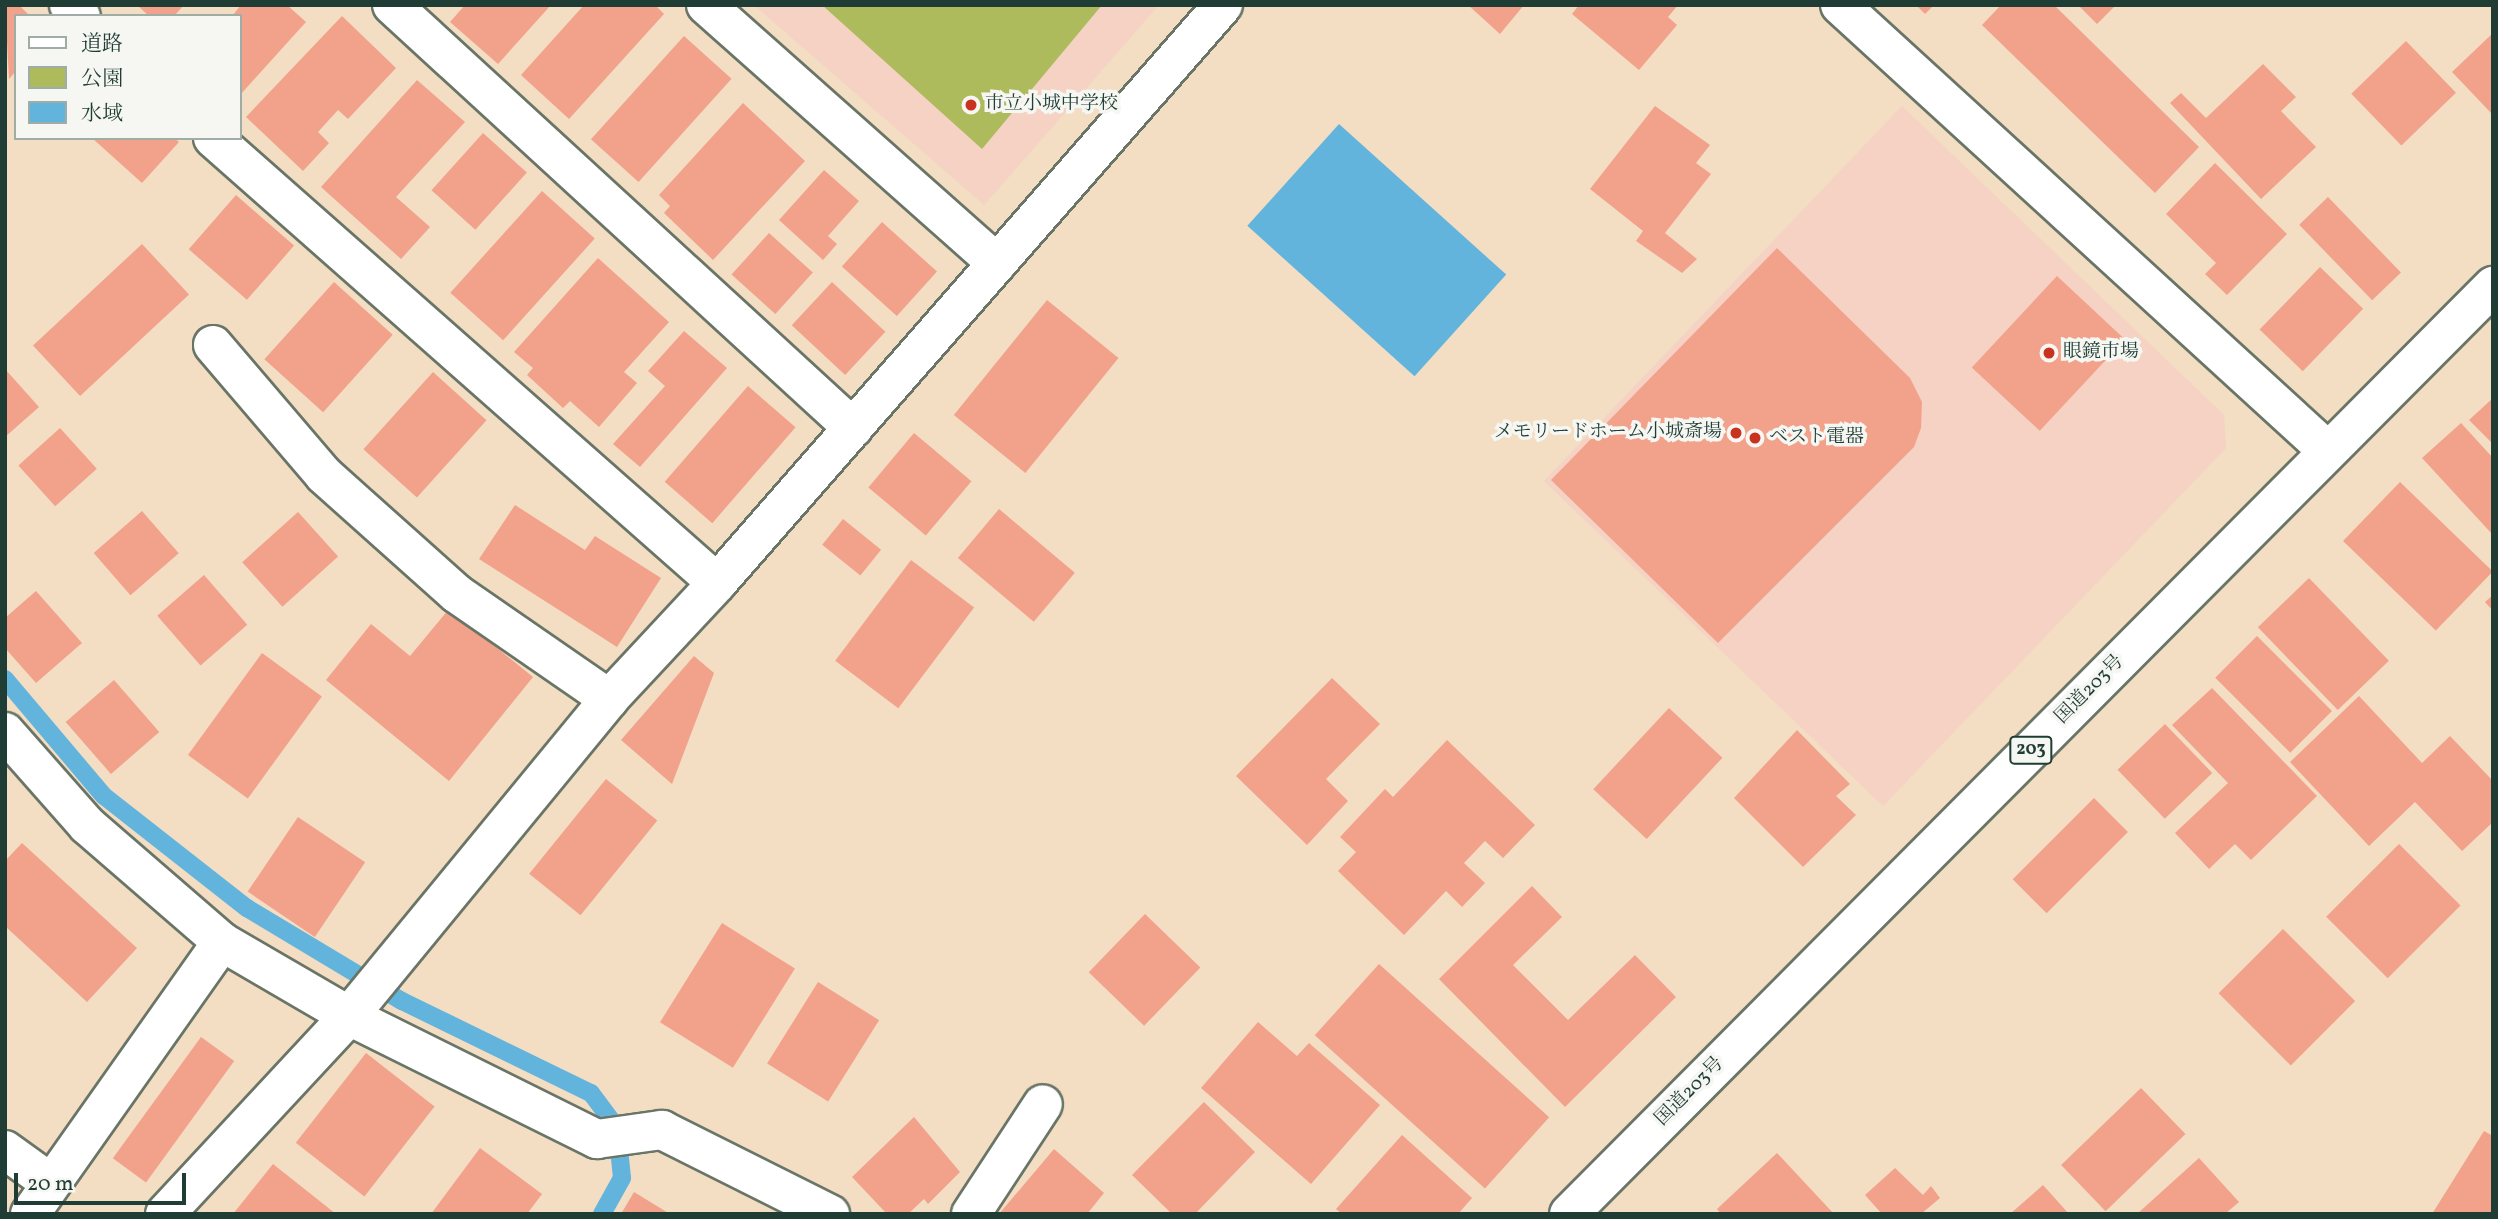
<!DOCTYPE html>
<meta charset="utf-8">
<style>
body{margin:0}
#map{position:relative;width:2498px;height:1219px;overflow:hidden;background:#f3ddc3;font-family:Vollkorn,"Noto Serif JP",serif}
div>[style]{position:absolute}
.built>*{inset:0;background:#f5d2c3}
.green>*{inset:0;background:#aebb5d}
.water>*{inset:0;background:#62b4dd;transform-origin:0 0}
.stream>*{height:18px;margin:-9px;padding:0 9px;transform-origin:9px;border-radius:9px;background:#62b4dd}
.building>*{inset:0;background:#f2a28a;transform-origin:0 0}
.roads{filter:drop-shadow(2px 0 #697566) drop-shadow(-2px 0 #697566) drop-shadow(0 2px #697566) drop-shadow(0 -2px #697566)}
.street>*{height:38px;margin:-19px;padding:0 19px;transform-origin:19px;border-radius:19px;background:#fff}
.highway>*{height:38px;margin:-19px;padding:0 19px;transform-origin:19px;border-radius:19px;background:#fff}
.dots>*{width:19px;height:19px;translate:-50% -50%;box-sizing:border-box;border:4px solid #f6f6f2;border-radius:50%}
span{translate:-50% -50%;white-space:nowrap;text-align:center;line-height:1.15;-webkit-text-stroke:7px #f6f6f2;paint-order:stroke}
.shield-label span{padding:2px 5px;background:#f6f6f2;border:2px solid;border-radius:5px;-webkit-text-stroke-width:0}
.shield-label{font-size:18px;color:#1f3d34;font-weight:700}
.poi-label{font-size:19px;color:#1f3d34}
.left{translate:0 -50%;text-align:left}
.right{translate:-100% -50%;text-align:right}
.street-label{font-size:19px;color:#1f3d34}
.frame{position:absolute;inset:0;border:7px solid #1f3d34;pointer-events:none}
.legend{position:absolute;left:14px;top:14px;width:228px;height:126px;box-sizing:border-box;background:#f6f6f2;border:2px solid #a0aca6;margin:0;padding:9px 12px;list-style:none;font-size:21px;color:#1f3d34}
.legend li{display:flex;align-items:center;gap:14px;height:35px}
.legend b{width:35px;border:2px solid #a0aca6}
.scale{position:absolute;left:14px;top:1173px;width:172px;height:32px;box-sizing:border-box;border:4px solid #1f3d34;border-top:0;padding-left:9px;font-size:21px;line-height:24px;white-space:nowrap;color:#1f3d34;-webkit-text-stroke:5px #f6f6f2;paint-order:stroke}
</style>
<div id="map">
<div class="built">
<div style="clip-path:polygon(754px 5px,1159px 5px,984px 205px)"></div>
<div style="clip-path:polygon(1902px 106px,2224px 415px,2226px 448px,1883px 806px,1544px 481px)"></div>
</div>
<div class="green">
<div style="clip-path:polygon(822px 5px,1102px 5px,982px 149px)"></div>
</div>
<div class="water">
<div style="left:1339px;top:124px;width:225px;height:137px;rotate:42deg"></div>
</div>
<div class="stream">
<div style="left:5px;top:679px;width:153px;rotate:49.8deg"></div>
<div style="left:104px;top:796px;width:182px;rotate:38.1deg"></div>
<div style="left:247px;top:908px;width:181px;rotate:31deg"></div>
<div style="left:402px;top:1001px;width:210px;rotate:26deg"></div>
<div style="left:591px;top:1093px;width:44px;rotate:53.4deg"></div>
<div style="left:617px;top:1128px;width:50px;rotate:84.3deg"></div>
<div style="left:622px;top:1178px;width:41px;rotate:119.1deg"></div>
</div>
<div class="building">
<div style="clip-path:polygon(5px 5px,19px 5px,30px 16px,16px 16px,16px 71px,9px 79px)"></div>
<div style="clip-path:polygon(137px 5px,184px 5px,174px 16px,149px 16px)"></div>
<div style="clip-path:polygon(241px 5px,287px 5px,306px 22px,240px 95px,240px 16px,232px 16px)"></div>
<div style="clip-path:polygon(465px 5px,551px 5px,498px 64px,450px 22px)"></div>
<div style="clip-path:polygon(584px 5px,655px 5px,664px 14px,569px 119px,521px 75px)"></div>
<div style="clip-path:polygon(1468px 5px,1524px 5px,1500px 34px)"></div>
<div style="clip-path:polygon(1579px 5px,1678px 5px,1668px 17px,1677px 25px,1639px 70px,1572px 14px)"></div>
<div style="clip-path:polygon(1916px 5px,1934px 5px,1925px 14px)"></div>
<div style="clip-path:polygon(2001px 5px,2054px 5px,2199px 147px,2155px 193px,1982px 25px)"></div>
<div style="clip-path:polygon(2078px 5px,2116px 5px,2097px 24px)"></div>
<div style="clip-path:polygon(342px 16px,396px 68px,348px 119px,338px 110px,318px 132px,329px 143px,303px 171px,246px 117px)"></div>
<div style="clip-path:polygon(2493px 33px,2493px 115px,2452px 72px)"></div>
<div style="left:684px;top:36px;width:64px;height:139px;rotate:42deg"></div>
<div style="left:2406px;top:41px;width:72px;height:76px;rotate:46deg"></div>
<div style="clip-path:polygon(2263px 64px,2296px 97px,2281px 111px,2316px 147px,2261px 199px,2170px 103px,2181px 93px,2206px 118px)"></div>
<div style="clip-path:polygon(417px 80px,465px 122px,396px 197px,430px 227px,401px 259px,321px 187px)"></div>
<div style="clip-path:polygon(743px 103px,805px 161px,713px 260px,664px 213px,670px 206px,659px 195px)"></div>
<div style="clip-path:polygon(1655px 106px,1710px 145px,1696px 163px,1711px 174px,1665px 233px,1697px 259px,1682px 273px,1636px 241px,1643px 231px,1590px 189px)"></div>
<div style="left:483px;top:133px;width:59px;height:77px;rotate:42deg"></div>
<div style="clip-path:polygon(92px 138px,174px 138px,179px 142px,142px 183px)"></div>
<div style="clip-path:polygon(2215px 163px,2287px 234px,2227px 295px,2205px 274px,2216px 263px,2166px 214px)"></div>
<div style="clip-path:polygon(824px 170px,859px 201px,828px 236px,837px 244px,823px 260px,779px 220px)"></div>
<div style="left:542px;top:191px;width:71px;height:137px;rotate:42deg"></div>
<div style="left:236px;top:195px;width:77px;height:72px;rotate:41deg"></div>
<div style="left:2328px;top:197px;width:105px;height:40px;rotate:46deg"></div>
<div style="left:882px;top:222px;width:74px;height:60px;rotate:42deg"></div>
<div style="left:769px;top:233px;width:59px;height:56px;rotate:42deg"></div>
<div style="left:142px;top:244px;width:69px;height:149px;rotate:47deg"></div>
<div style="clip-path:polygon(1777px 248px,1910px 378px,1922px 402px,1921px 428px,1914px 447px,1718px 643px,1551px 480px)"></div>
<div style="clip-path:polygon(598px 258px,669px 322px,624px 372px,637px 383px,599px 427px,570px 401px,563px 408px,527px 375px,533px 368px,514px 352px)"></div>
<div style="left:2320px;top:267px;width:60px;height:87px;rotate:44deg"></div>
<div style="left:2057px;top:276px;width:93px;height:125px;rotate:43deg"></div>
<div style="left:334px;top:282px;width:79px;height:104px;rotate:42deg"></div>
<div style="left:832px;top:282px;width:73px;height:59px;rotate:43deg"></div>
<div style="left:1047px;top:300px;width:92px;height:148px;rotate:39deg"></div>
<div style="clip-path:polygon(684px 331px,727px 368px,640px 467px,613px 444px,665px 386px,648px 371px)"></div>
<div style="clip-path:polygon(5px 369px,39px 407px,5px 437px)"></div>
<div style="left:433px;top:372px;width:72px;height:104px;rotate:42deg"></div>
<div style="left:748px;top:386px;width:63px;height:127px;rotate:41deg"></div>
<div style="clip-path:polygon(2493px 398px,2493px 444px,2469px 420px)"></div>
<div style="clip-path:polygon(2461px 423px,2493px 458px,2493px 535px,2422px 458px)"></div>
<div style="left:60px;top:428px;width:55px;height:56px;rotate:48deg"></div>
<div style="left:914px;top:433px;width:75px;height:71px;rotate:40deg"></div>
<div style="left:2400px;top:482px;width:129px;height:82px;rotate:44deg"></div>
<div style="clip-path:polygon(515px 505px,585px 550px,595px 536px,661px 578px,617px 647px,479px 559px)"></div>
<div style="left:999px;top:509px;width:99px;height:64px;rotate:40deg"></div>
<div style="left:142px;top:511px;width:56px;height:64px;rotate:49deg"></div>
<div style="left:298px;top:512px;width:60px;height:75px;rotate:48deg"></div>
<div style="left:843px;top:519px;width:49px;height:33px;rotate:39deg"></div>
<div style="left:911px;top:560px;width:79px;height:126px;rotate:37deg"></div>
<div style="left:204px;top:575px;width:66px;height:62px;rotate:49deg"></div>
<div style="left:2309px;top:578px;width:115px;height:71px;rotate:46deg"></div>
<div style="clip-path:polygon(36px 591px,82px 643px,36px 683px,5px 648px,5px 618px)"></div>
<div style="clip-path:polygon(2493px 595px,2493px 611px,2485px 602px)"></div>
<div style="clip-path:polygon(449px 609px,533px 677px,449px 781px,326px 680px,371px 624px,410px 656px)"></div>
<div style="left:2257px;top:636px;width:106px;height:59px;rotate:45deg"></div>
<div style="left:262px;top:653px;width:74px;height:126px;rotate:36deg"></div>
<div style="clip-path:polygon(694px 656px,714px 673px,672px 784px,621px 740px)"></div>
<div style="clip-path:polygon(1332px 678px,1380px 724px,1326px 779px,1348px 801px,1307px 845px,1236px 776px)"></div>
<div style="left:114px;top:680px;width:69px;height:64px;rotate:49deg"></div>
<div style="clip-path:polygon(2212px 688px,2317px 796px,2251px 860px,2235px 844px,2209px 869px,2175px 833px,2228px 783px,2172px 725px)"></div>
<div style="clip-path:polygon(2359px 696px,2422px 763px,2450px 736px,2493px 781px,2493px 822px,2462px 851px,2415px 802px,2369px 846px,2290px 762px)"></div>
<div style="left:1669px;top:708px;width:73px;height:111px;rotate:43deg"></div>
<div style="left:2165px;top:724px;width:68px;height:66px;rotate:46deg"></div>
<div style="clip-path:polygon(1797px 730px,1850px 784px,1836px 796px,1856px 815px,1803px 867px,1734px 798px)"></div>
<div style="clip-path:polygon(1447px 740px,1535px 825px,1503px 858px,1485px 841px,1464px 863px,1485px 883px,1462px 907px,1446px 891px,1404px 935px,1338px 871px,1356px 852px,1340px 837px,1385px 789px,1393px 797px)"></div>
<div style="left:606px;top:779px;width:66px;height:122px;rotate:39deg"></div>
<div style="left:2094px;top:798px;width:48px;height:115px;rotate:45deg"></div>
<div style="left:298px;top:817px;width:81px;height:90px;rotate:34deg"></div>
<div style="clip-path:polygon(22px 843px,137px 948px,87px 1002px,5px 926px,5px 861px)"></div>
<div style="left:2399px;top:844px;width:87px;height:103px;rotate:45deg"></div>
<div style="clip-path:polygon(1532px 886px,1562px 917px,1513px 965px,1568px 1020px,1635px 955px,1676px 997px,1565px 1107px,1439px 979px)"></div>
<div style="left:1145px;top:914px;width:77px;height:81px;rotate:44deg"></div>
<div style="left:722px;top:923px;width:86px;height:117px;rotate:32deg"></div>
<div style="left:2283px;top:929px;width:102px;height:91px;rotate:45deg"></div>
<div style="left:1379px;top:964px;width:229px;height:96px;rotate:42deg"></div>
<div style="left:818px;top:982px;width:72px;height:96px;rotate:32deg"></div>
<div style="clip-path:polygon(1258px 1022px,1297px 1056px,1309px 1043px,1380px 1105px,1311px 1184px,1201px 1088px)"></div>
<div style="left:201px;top:1037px;width:41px;height:150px;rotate:36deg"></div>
<div style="left:366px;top:1053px;width:87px;height:114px;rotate:38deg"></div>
<div style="left:2141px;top:1088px;width:64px;height:111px;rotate:46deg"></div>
<div style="clip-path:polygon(1204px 1102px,1255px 1152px,1195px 1214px,1172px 1214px,1132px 1175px)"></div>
<div style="clip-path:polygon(914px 1117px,960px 1172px,928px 1204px,924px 1199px,908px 1214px,887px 1214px,852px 1177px)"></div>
<div style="clip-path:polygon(2484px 1131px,2493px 1136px,2493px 1214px,2432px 1214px)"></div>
<div style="clip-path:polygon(1402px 1135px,1472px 1198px,1458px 1214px,1342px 1214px,1336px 1209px)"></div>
<div style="clip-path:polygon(480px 1148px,542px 1194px,527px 1214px,431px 1214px)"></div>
<div style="clip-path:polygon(1054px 1149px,1104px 1193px,1087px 1214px,999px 1214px)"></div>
<div style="clip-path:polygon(1777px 1153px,1834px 1214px,1721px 1214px,1717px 1209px)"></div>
<div style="clip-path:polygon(2199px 1158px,2239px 1202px,2225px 1214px,2137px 1214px)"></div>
<div style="clip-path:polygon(273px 1164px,336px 1214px,233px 1214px)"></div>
<div style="clip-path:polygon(1895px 1168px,1923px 1195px,1931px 1186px,1940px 1198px,1921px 1214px,1882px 1214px,1865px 1195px)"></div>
<div style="clip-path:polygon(2043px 1185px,2069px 1214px,2010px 1214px)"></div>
<div style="clip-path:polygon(634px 1192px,670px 1214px,621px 1214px)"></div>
</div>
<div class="roads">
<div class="street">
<div style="left:69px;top:5px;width:16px;rotate:43deg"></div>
<div style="left:392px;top:5px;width:626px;rotate:42.54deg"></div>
<div style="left:706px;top:5px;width:389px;rotate:41.6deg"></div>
<div style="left:1840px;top:5px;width:661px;rotate:42.43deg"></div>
<div style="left:213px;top:138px;width:672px;rotate:41.44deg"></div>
<div style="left:213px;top:345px;width:171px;rotate:49.5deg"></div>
<div style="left:324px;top:475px;width:178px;rotate:41.8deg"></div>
<div style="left:457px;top:594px;width:185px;rotate:34.6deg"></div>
<div style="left:5px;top:732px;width:124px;rotate:48.6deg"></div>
<div style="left:87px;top:825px;width:179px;rotate:40.9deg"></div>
<div style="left:222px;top:942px;width:147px;rotate:30.2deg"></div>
<div style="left:349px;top:1016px;width:277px;rotate:26.4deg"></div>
<div style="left:597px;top:1139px;width:66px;rotate:-7.9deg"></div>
<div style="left:662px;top:1130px;width:188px;rotate:26.6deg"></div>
<div style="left:5px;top:1150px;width:54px;rotate:36deg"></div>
<div style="left:30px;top:1214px;width:333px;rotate:-54.8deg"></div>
<div style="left:165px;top:1214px;width:270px;rotate:-47.1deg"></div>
<div style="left:349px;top:1016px;width:410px;rotate:-50.6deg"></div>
<div style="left:609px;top:699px;width:158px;rotate:-47deg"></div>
<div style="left:717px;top:583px;width:768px;rotate:-48.8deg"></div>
<div style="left:971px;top:1214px;width:131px;rotate:-56.8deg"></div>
</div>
<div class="highway">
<div style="left:1569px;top:1214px;width:1310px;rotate:-45.12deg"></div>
</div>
</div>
<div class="dots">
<div style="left:971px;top:105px;background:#c8321e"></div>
<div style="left:2049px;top:353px;background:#c8321e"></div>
<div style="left:1736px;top:433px;background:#c8321e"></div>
<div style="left:1755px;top:438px;background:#c8321e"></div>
</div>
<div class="shield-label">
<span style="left:2031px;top:750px">203</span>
</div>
<div class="poi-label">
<span class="left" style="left:985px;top:105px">市立小城中学校</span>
<span class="left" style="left:2063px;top:353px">眼鏡市場</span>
<span class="right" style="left:1722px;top:433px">メモリードホーム小城斎場</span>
<span class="left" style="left:1769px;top:438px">ベスト電器</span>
</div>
<div class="street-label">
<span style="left:2090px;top:690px;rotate:-45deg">国道203号</span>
<span style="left:1690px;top:1092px;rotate:-45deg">国道203号</span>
</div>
<div class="frame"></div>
<ul class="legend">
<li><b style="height:9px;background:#fff"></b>道路</li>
<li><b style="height:19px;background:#aebb5d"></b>公園</li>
<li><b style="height:19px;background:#62b4dd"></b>水域</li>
</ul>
<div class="scale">20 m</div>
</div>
